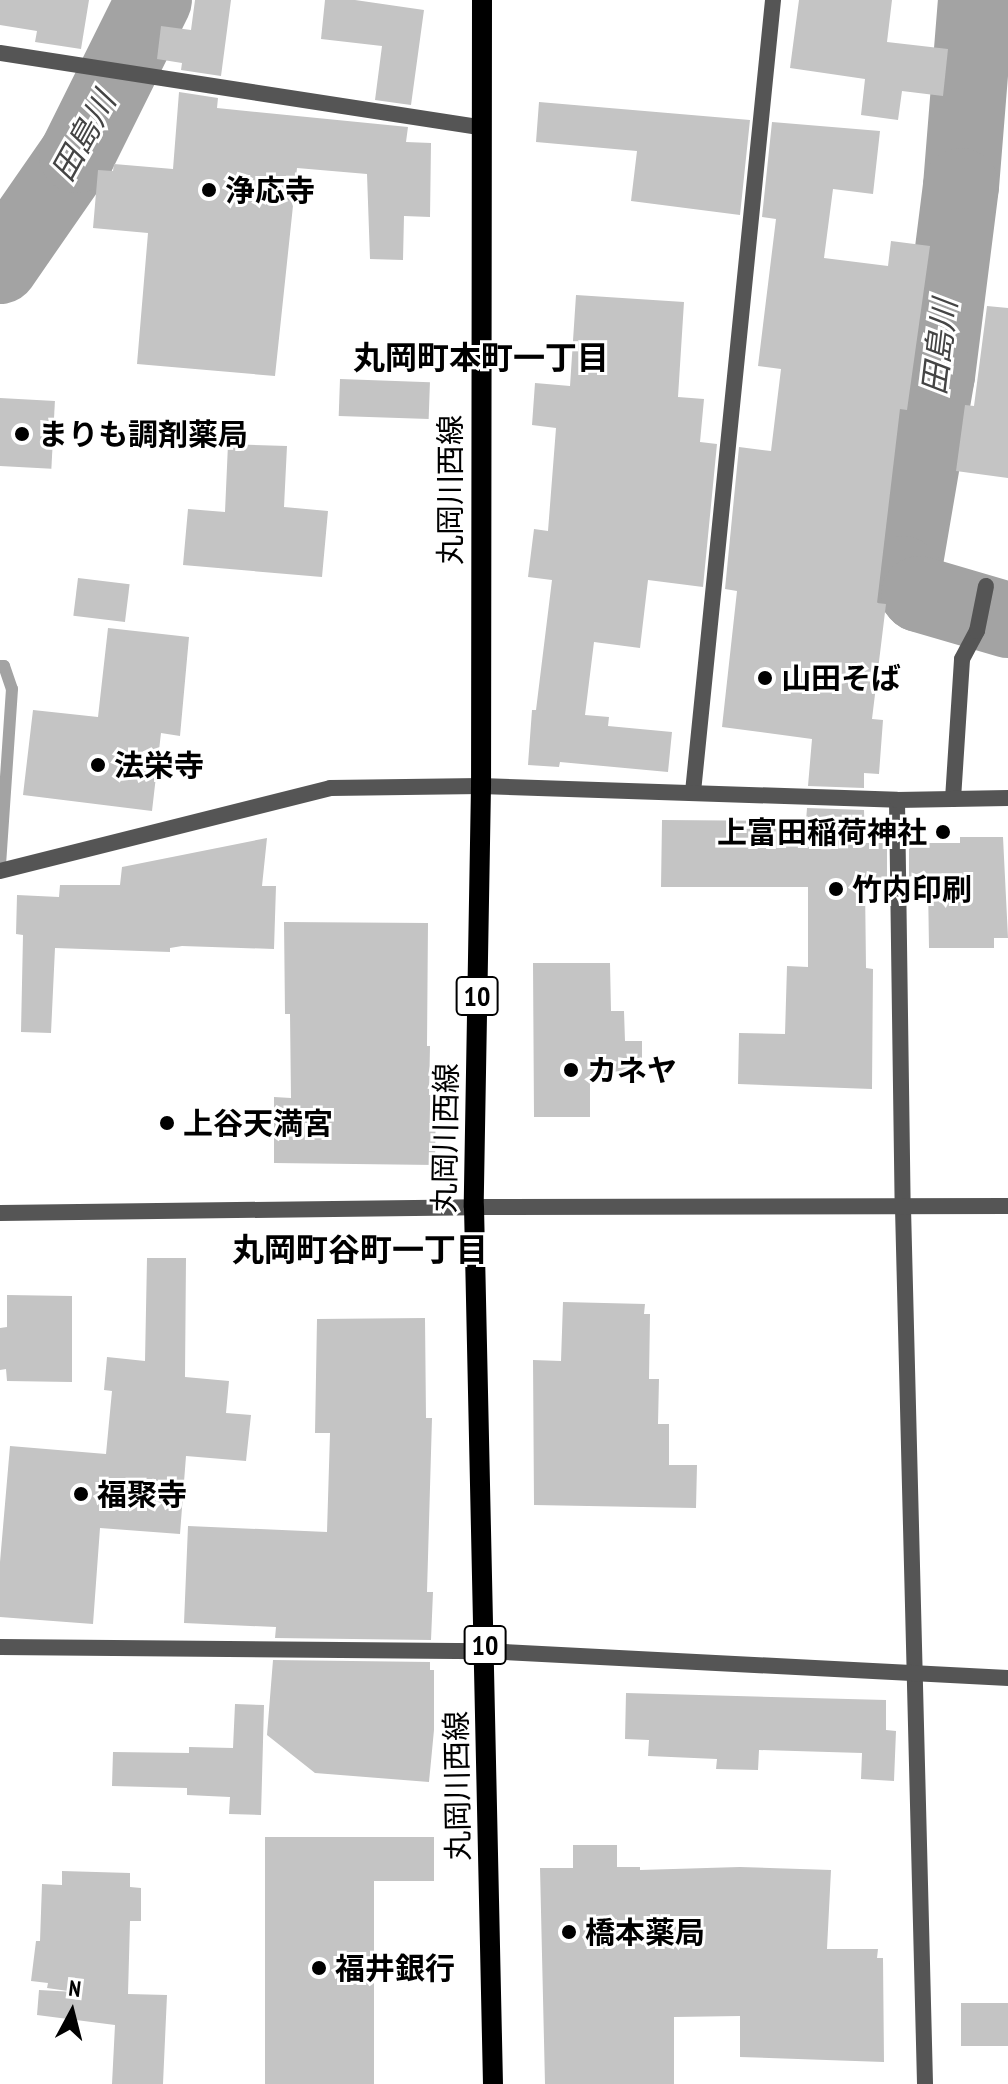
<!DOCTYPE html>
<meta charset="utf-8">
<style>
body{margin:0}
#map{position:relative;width:1008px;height:2084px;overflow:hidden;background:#fff;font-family:"PT Sans Narrow","Noto Sans JP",sans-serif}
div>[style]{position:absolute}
.stream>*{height:12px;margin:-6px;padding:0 6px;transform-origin:6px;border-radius:6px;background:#a3a3a3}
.river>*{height:76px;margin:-38px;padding:0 38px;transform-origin:38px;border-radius:38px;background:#a3a3a3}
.building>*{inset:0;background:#c4c4c4;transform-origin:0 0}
.service>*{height:16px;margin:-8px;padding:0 8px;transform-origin:8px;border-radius:8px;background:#555}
.minor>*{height:16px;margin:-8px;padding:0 8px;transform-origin:8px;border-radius:8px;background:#555}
.tertiary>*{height:16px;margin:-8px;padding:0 8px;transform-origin:8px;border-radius:8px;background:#555}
.primary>*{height:20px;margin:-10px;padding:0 10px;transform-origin:10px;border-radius:10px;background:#000}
.dots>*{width:22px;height:22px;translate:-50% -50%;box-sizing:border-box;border:4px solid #fff;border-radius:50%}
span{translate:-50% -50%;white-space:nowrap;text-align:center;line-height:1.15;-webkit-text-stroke:6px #fff;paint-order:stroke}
.shield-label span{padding:2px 6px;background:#fff;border:2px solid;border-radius:6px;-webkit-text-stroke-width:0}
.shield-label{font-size:28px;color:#000;font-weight:700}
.poi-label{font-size:30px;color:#000;font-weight:700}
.left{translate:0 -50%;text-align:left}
.right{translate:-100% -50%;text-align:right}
.street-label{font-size:30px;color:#000}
.water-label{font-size:32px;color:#444;font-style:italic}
.neighbourhood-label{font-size:32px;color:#000;font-weight:700}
.north{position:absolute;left:32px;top:1972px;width:80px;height:80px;-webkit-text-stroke:6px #fff;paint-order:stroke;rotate:7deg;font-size:22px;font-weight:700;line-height:32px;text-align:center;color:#000}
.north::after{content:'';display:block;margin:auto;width:28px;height:36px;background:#000;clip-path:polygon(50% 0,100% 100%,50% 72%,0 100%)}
</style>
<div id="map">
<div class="stream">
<div style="left:0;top:666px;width:4px"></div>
<div style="left:4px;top:666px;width:24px;rotate:71deg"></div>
<div style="left:12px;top:689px;width:176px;rotate:93.9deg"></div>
</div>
<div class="river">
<div style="left:976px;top:0;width:187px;rotate:94.6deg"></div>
<div style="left:961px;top:186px;width:191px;rotate:97.2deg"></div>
<div style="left:937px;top:375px;width:202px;rotate:99.7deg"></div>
<div style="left:903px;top:574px;width:26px;rotate:51deg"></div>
<div style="left:919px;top:594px;width:93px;rotate:16.3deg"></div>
<div style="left:0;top:266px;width:135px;rotate:-55.3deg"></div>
<div style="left:77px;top:155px;width:173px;rotate:-63.6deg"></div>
</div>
<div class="building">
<div style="clip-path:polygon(0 0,89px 0,81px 49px,35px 42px,37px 31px,0 25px)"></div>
<div style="clip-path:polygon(195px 0,231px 0,221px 76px,181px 70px,182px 63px,157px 59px,161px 26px,191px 30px)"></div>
<div style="clip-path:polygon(325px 0,355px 0,424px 10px,411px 105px,375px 100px,382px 46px,321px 39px)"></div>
<div style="clip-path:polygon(799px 0,892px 0,887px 42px,948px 49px,943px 96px,902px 91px,898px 120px,861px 115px,865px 79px,790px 68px)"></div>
<div style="clip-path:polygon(179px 92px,218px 98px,217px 108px,408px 127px,406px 142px,431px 143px,430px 217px,404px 216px,403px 260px,370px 259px,367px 174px,297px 168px,275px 376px,137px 364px,148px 233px,93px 228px,98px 170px,113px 171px,114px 164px,173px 169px)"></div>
<div style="clip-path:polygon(539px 102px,750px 120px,740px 215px,631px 201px,637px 151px,536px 142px)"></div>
<div style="clip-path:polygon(772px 122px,880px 131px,873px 194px,833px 189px,824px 258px,888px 266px,891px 241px,930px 246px,907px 410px,900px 409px,877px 603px,886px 604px,872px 719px,883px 720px,879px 774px,864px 773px,864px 788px,808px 786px,812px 739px,722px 727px,737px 591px,725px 589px,739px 447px,771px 451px,781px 369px,758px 366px,776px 219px,762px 217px)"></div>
<div style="clip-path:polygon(576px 295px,684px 302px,678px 397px,704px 399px,700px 442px,717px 444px,703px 587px,648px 580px,640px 648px,594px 642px,585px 715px,609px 717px,608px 726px,672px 732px,668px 772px,560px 762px,559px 767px,528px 765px,532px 710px,536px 710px,552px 580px,528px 577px,534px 529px,548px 531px,556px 428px,532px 425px,535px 383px,570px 386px)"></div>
<div style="clip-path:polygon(987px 306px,1008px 308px,1008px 478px,956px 471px,965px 405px,974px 406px)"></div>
<div style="left:340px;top:379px;width:90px;height:37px;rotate:2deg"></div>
<div style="left:0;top:398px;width:55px;height:68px;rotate:3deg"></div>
<div style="clip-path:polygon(228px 444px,287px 446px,284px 507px,328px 511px,322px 577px,183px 565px,188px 509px,225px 512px)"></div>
<div style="left:78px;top:578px;width:52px;height:38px;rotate:7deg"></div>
<div style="clip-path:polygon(108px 628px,189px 637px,180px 736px,161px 733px,152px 811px,23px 795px,33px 710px,98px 717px)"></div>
<div style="clip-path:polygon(807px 808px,864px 810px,865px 843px,887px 843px,887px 884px,865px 884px,866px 968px,873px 969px,872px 1089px,738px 1084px,739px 1033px,785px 1034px,787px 966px,808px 967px,808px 887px,661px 887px,662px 820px,806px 821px)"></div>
<div style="clip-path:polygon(960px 837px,1003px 837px,1008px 938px,994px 938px,994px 948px,929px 948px,928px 884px,909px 884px,909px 843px,960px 843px)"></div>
<div style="clip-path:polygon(267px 838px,262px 886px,276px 886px,274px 949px,182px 946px,170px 948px,170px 952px,55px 948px,51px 1033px,21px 1032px,23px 935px,16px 934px,17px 895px,59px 897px,60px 885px,120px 885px,122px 867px)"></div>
<div style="clip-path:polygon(284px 922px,428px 923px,427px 1046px,430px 1046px,429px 1095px,436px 1095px,435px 1165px,274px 1163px,274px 1097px,291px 1098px,290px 1014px,285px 1014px)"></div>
<div style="clip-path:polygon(533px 963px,610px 963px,611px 1011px,624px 1011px,625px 1041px,642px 1041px,642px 1074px,590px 1074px,590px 1117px,534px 1117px)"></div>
<div style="clip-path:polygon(147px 1258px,186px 1258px,185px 1377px,229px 1381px,226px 1413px,251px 1415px,246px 1461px,186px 1456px,180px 1534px,100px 1528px,93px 1624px,0 1617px,0 1562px,10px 1446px,106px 1454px,112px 1391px,104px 1390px,107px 1357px,145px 1361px)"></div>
<div style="clip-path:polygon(7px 1295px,72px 1296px,72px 1382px,7px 1381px,6px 1369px,0 1370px,0 1328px,7px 1327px)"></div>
<div style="clip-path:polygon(563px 1302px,645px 1304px,644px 1314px,650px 1314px,649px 1379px,659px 1379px,658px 1424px,669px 1424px,669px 1465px,697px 1465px,696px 1508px,534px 1505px,533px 1360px,561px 1361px)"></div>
<div style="clip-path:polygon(425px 1318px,426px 1418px,432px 1418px,427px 1592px,433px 1592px,431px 1640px,275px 1638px,276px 1627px,184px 1623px,188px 1526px,327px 1532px,330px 1433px,315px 1433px,317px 1319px)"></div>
<div style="clip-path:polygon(273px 1660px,430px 1662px,430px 1670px,434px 1670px,434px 1730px,429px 1782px,315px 1773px,267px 1735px)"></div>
<div style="clip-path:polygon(626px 1693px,886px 1700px,886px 1730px,896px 1731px,894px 1781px,861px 1779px,862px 1753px,759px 1750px,758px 1770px,716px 1769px,717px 1759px,648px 1756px,649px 1740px,625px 1739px)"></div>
<div style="clip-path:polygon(235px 1704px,264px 1705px,261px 1815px,229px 1814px,230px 1797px,187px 1795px,187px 1788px,112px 1786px,113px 1752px,189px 1753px,189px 1747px,233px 1748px)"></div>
<div style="clip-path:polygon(265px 1837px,434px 1837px,434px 1881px,374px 1881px,374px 2084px,265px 2084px)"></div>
<div style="clip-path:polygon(573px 1845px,617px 1845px,617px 1867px,640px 1867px,640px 1870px,740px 1867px,831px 1870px,827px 1949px,878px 1949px,877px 1958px,883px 1958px,884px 2062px,740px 2057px,740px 2016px,674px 2017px,674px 2084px,545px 2084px,540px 1868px,573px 1868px)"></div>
<div style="clip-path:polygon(62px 1871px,130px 1873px,130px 1887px,141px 1888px,141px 1921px,130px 1921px,128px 1994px,167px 1995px,163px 2084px,112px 2084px,115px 2025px,37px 2015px,39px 1990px,75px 1992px,47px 1988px,48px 1983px,31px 1981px,36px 1941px,40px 1941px,42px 1884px,62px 1885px)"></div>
<div style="left:961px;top:2003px;width:47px;height:43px"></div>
</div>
<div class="service">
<div style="left:0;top:53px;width:485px;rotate:8.8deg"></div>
<div style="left:953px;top:799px;width:140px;rotate:-86.3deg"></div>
<div style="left:962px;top:659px;width:32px;rotate:-62deg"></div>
<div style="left:977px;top:631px;width:46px;rotate:-78.7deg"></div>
</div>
<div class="minor">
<div style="left:693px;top:792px;width:796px;rotate:-84.23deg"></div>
<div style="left:897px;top:800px;width:408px;rotate:89.2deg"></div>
<div style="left:903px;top:1208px;width:876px;rotate:88.56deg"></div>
<div style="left:0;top:871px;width:340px;rotate:-14.1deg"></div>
<div style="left:330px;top:788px;width:151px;rotate:-0.8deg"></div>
<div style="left:481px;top:786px;width:416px;rotate:1.9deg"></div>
<div style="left:897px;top:800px;width:111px;rotate:-1deg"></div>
<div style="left:0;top:1647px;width:485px;rotate:0.5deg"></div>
<div style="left:485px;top:1651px;width:524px;rotate:2.96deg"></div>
</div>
<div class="tertiary">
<div style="left:0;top:1213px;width:474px;rotate:-0.7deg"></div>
<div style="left:474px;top:1207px;width:534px;rotate:-0.11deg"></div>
</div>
<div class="primary">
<div style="left:482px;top:0;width:786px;rotate:90.07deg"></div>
<div style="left:481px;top:786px;width:421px;rotate:91deg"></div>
<div style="left:474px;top:1207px;width:877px;rotate:88.76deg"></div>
</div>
<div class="dots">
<div style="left:209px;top:190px;background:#000"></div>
<div style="left:22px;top:434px;background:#000"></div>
<div style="left:765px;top:678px;background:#000"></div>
<div style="left:98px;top:765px;background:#000"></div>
<div style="left:943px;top:832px;background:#000"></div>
<div style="left:836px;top:889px;background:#000"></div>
<div style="left:571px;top:1070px;background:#000"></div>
<div style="left:167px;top:1123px;background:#000"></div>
<div style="left:81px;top:1494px;background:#000"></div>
<div style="left:569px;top:1932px;background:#000"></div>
<div style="left:319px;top:1968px;background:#000"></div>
</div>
<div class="shield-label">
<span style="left:477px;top:996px">10</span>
<span style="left:485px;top:1645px">10</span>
</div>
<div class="poi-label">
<span class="left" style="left:225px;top:190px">浄応寺</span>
<span class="left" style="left:38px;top:434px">まりも調剤薬局</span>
<span class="left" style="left:781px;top:678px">山田そば</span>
<span class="left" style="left:114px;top:765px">法栄寺</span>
<span class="right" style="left:927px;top:832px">上富田稲荷神社</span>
<span class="left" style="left:852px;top:889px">竹内印刷</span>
<span class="left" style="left:587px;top:1070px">カネヤ</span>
<span class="left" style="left:183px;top:1123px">上谷天満宮</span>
<span class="left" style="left:97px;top:1494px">福聚寺</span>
<span class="left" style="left:585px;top:1932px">橋本薬局</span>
<span class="left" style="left:335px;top:1968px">福井銀行</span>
</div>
<div class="street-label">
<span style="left:450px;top:490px;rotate:-90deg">丸岡川西線</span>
<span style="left:445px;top:1138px;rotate:-89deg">丸岡川西線</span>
<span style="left:457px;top:1786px;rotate:-91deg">丸岡川西線</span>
</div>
<div class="water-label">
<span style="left:83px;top:136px;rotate:-61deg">田島川</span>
<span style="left:939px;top:347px;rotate:-83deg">田島川</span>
</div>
<div class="neighbourhood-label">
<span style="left:481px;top:357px">丸岡町本町一丁目</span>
<span style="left:360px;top:1249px">丸岡町谷町一丁目</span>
</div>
<div class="north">N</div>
</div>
